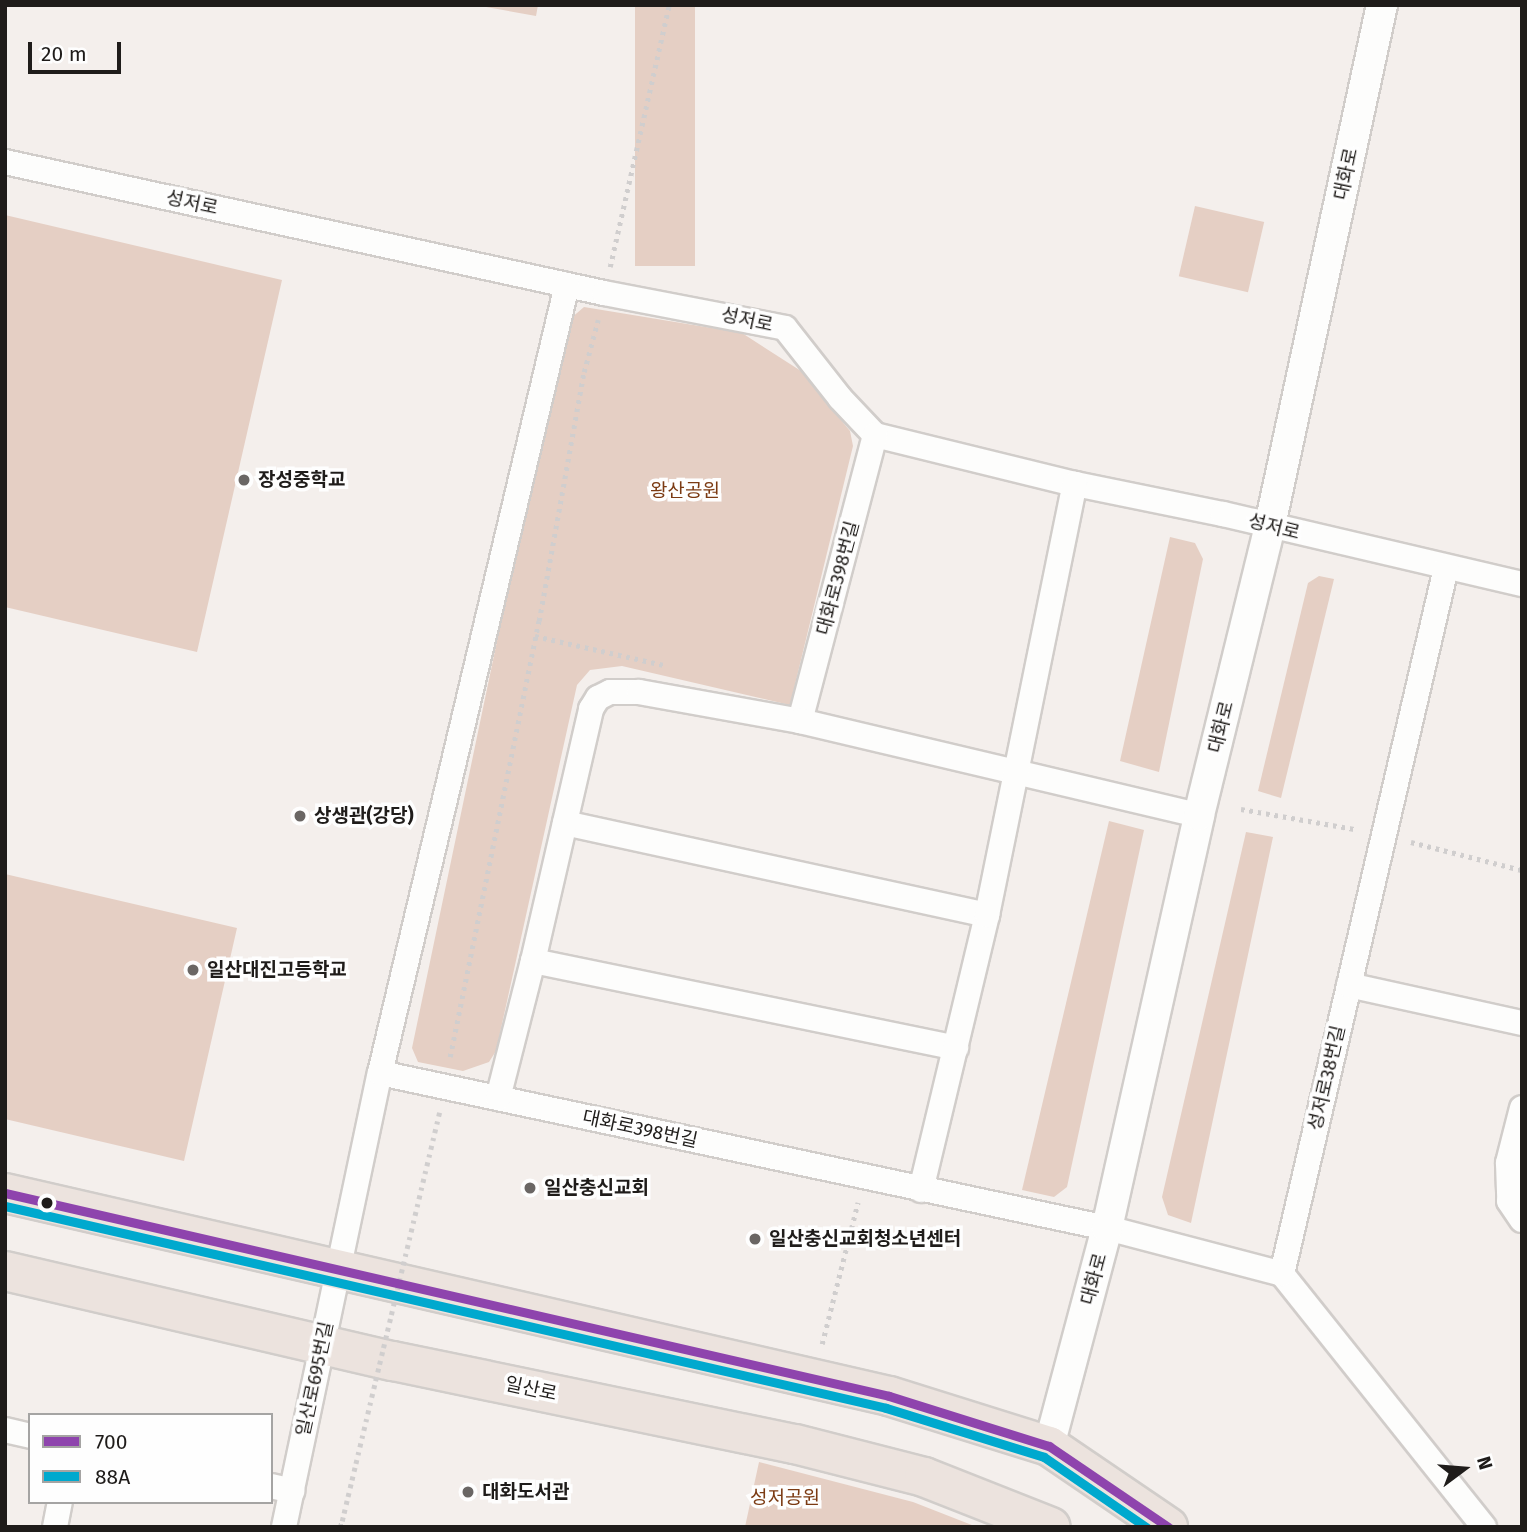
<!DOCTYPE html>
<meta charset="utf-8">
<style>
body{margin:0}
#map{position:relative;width:1527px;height:1532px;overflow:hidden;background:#f4efec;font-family:"Fira Sans","Noto Sans KR",sans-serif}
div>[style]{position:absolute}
.green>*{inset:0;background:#e5cfc4;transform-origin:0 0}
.path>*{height:4.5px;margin-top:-2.25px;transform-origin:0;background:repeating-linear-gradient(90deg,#d0cece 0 3.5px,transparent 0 8.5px)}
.roads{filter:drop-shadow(2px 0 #d1cdca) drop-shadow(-2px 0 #d1cdca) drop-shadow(0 2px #d1cdca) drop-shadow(0 -2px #d1cdca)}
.minor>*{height:24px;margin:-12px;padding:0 12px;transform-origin:12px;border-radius:12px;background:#fdfdfc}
.tertiary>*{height:30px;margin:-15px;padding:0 15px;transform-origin:15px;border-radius:15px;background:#fdfdfc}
.primary>*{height:38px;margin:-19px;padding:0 19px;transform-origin:19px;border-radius:19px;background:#ece3de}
.path-bridge>*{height:4.5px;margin-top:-2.25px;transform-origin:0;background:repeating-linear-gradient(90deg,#d0cece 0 3.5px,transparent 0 8.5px)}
.bus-1>*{height:9px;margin:-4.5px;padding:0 4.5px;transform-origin:4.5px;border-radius:4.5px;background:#8e44ad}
.bus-2>*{height:9px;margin:-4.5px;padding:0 4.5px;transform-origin:4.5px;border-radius:4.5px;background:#00a9ce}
.dots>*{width:19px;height:19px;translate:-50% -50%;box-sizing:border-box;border:4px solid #fefefe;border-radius:50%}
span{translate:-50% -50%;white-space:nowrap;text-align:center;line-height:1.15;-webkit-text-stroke:7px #fefefe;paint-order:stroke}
.street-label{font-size:19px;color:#1f1c1a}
.poi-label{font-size:19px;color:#1f1c1a;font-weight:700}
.left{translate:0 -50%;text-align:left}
.park-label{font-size:19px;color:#7b3a12}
.frame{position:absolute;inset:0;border:7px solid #1f1c1a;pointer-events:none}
.legend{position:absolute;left:28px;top:1413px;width:245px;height:91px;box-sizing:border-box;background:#fefefe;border:2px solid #a5a4a3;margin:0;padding:9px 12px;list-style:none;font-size:21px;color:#1f1c1a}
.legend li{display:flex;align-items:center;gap:14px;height:35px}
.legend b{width:35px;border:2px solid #a5a4a3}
.north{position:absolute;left:1429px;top:1434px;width:70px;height:70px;-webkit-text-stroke:5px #fefefe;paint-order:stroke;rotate:74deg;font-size:19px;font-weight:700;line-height:28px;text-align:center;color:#1f1c1a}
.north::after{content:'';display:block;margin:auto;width:24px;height:32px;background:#1f1c1a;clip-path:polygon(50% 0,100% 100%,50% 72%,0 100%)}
.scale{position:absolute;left:28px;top:42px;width:93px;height:32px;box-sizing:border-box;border:4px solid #1f1c1a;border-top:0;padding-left:9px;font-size:21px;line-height:24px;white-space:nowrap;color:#1f1c1a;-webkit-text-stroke:5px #fefefe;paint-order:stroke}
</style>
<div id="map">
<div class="green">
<div style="clip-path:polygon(475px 5px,538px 5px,536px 16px)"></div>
<div style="left:635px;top:5px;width:60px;height:261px"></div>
<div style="left:1195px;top:206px;width:71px;height:72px;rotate:13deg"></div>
<div style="clip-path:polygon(5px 215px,282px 280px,197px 652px,5px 607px)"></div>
<div style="clip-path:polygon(584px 307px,742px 333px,801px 371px,850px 431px,853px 446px,790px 705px,622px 666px,590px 670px,577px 685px,496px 1051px,489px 1062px,463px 1071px,418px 1062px,412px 1048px,563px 325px)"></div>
<div style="clip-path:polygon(1170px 537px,1195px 543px,1203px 559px,1159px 772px,1120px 761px)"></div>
<div style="clip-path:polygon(1319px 576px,1334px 579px,1281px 798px,1258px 791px,1308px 583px)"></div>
<div style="clip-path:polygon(1109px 821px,1144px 830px,1067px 1187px,1054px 1197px,1022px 1190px)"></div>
<div style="clip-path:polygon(1246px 832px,1273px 837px,1191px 1223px,1168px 1215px,1162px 1197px)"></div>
<div style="clip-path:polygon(5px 874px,237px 928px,184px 1161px,5px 1119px)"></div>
<div style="clip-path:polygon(759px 1462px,913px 1502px,977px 1527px,745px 1527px)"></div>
</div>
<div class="path">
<div style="left:610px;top:267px;width:269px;rotate:-77.3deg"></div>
<div style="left:535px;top:636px;width:132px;rotate:12.7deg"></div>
<div style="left:1241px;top:809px;width:115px;rotate:10deg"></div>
<div style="left:1411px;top:842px;width:114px;rotate:14.2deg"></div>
<div style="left:450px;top:1057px;width:445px;rotate:-78.5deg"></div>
<div style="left:539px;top:621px;width:253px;rotate:-79.8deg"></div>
<div style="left:584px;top:372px;width:54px;rotate:-74.9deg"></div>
<div style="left:822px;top:1344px;width:146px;rotate:-75.8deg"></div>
<div style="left:340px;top:1527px;width:6px;rotate:-72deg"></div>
</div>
<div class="roads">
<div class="minor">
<div style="left:5px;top:162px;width:613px;rotate:12.34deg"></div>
<div style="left:604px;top:293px;width:184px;rotate:10.9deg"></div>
<div style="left:785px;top:328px;width:89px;rotate:51.8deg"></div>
<div style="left:840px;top:398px;width:51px;rotate:46.6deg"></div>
<div style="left:875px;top:435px;width:206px;rotate:13.8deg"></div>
<div style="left:1075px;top:484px;width:151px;rotate:11.5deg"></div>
<div style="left:1223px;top:514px;width:307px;rotate:13.2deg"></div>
<div style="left:1446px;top:568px;width:725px;rotate:103.08deg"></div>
<div style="left:1282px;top:1274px;width:324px;rotate:51.4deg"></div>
<div style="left:800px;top:721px;width:296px;rotate:-75.3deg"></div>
<div style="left:565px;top:823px;width:432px;rotate:12.3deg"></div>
<div style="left:533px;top:961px;width:432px;rotate:11.6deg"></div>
<div style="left:1349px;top:985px;width:177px;rotate:12.4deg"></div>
<div style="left:380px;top:1073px;width:743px;rotate:12.04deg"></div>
<div style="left:1107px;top:1228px;width:181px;rotate:14.7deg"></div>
<div style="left:498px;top:1098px;width:141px;rotate:-75.7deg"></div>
<div style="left:533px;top:961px;width:259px;rotate:-77deg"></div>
<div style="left:591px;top:709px;width:13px;rotate:-58deg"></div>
<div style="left:598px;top:698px;width:13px;rotate:-27deg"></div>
<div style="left:610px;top:692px;width:29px"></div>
<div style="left:639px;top:692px;width:164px;rotate:10.2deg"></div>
<div style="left:800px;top:721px;width:410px;rotate:13.3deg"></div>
<div style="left:1522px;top:1108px;width:57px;rotate:104.3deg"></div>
<div style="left:1508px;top:1163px;width:38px;rotate:88deg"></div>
<div style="left:1509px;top:1201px;width:23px;rotate:56deg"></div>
<div style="left:921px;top:1190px;width:283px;rotate:-76.5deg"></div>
<div style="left:987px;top:915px;width:440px;rotate:-78.5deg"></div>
<div style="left:5px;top:1430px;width:26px;rotate:13deg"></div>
<div style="left:271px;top:1486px;width:22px;rotate:13deg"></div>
<div style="left:55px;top:1527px;width:25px;rotate:-79deg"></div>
<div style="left:284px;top:1527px;width:464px;rotate:-78.1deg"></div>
<div style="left:380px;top:1073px;width:810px;rotate:-76.65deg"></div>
</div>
<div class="tertiary">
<div style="left:1049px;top:1446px;width:226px;rotate:-75.1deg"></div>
<div style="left:1107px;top:1228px;width:423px;rotate:-77.4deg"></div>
<div style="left:1199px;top:815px;width:299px;rotate:-76.2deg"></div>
<div style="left:1270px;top:525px;width:532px;rotate:-77.85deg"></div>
</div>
<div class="primary">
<div style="left:5px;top:1193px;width:907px;rotate:12.93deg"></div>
<div style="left:889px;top:1396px;width:168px;rotate:17.4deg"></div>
<div style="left:1049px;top:1446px;width:144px;rotate:34.2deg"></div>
<div style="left:5px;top:1271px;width:398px;rotate:13.1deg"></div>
<div style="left:393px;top:1361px;width:410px;rotate:11.7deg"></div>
<div style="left:795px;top:1444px;width:133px;rotate:14.3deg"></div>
<div style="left:924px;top:1477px;width:136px;rotate:21.5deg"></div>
</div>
</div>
<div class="path-bridge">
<div style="left:342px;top:1521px;width:423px;rotate:-76.6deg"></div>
</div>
<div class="bus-1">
<div style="left:5px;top:1193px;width:907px;rotate:12.93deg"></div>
<div style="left:889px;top:1396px;width:168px;rotate:17.4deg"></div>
<div style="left:1049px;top:1446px;width:144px;rotate:34.2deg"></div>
</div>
<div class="bus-2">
<div style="left:5px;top:1206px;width:904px;rotate:12.91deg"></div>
<div style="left:886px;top:1408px;width:165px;rotate:17.2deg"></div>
<div style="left:1044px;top:1457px;width:124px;rotate:34.5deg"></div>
</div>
<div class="dots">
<div style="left:244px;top:480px;background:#6a6664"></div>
<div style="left:300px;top:816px;background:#6a6664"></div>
<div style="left:193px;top:970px;background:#6a6664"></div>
<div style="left:530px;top:1188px;background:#6a6664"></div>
<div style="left:47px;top:1203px;background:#1f1c1a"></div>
<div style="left:755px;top:1239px;background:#6a6664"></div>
<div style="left:468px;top:1492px;background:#6a6664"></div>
</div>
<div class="street-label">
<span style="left:1346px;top:174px;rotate:-78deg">대화로</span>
<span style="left:192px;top:203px;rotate:12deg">성저로</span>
<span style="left:747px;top:320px;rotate:12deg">성저로</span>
<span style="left:1274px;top:527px;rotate:14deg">성저로</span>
<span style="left:838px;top:578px;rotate:-75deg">대화로398번길</span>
<span style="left:1221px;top:727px;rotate:-76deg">대화로</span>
<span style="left:1327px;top:1078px;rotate:-77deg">성저로38번길</span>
<span style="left:640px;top:1129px;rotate:12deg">대화로398번길</span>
<span style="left:1094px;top:1279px;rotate:-75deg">대화로</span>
<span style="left:315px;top:1379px;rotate:-78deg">일산로695번길</span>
<span style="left:531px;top:1389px;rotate:12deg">일산로</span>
</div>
<div class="poi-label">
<span class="left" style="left:258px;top:480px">장성중학교</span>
<span class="left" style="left:314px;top:816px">상생관(강당)</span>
<span class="left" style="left:207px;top:970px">일산대진고등학교</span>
<span class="left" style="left:544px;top:1188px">일산충신교회</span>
<span class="left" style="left:769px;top:1239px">일산충신교회청소년센터</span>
<span class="left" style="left:482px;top:1492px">대화도서관</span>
</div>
<div class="park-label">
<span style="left:685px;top:491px">왕산공원</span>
<span style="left:785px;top:1498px">성저공원</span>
</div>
<div class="frame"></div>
<ul class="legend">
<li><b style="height:9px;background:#8e44ad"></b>700</li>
<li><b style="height:9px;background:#00a9ce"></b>88A</li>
</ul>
<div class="north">N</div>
<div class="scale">20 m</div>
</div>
